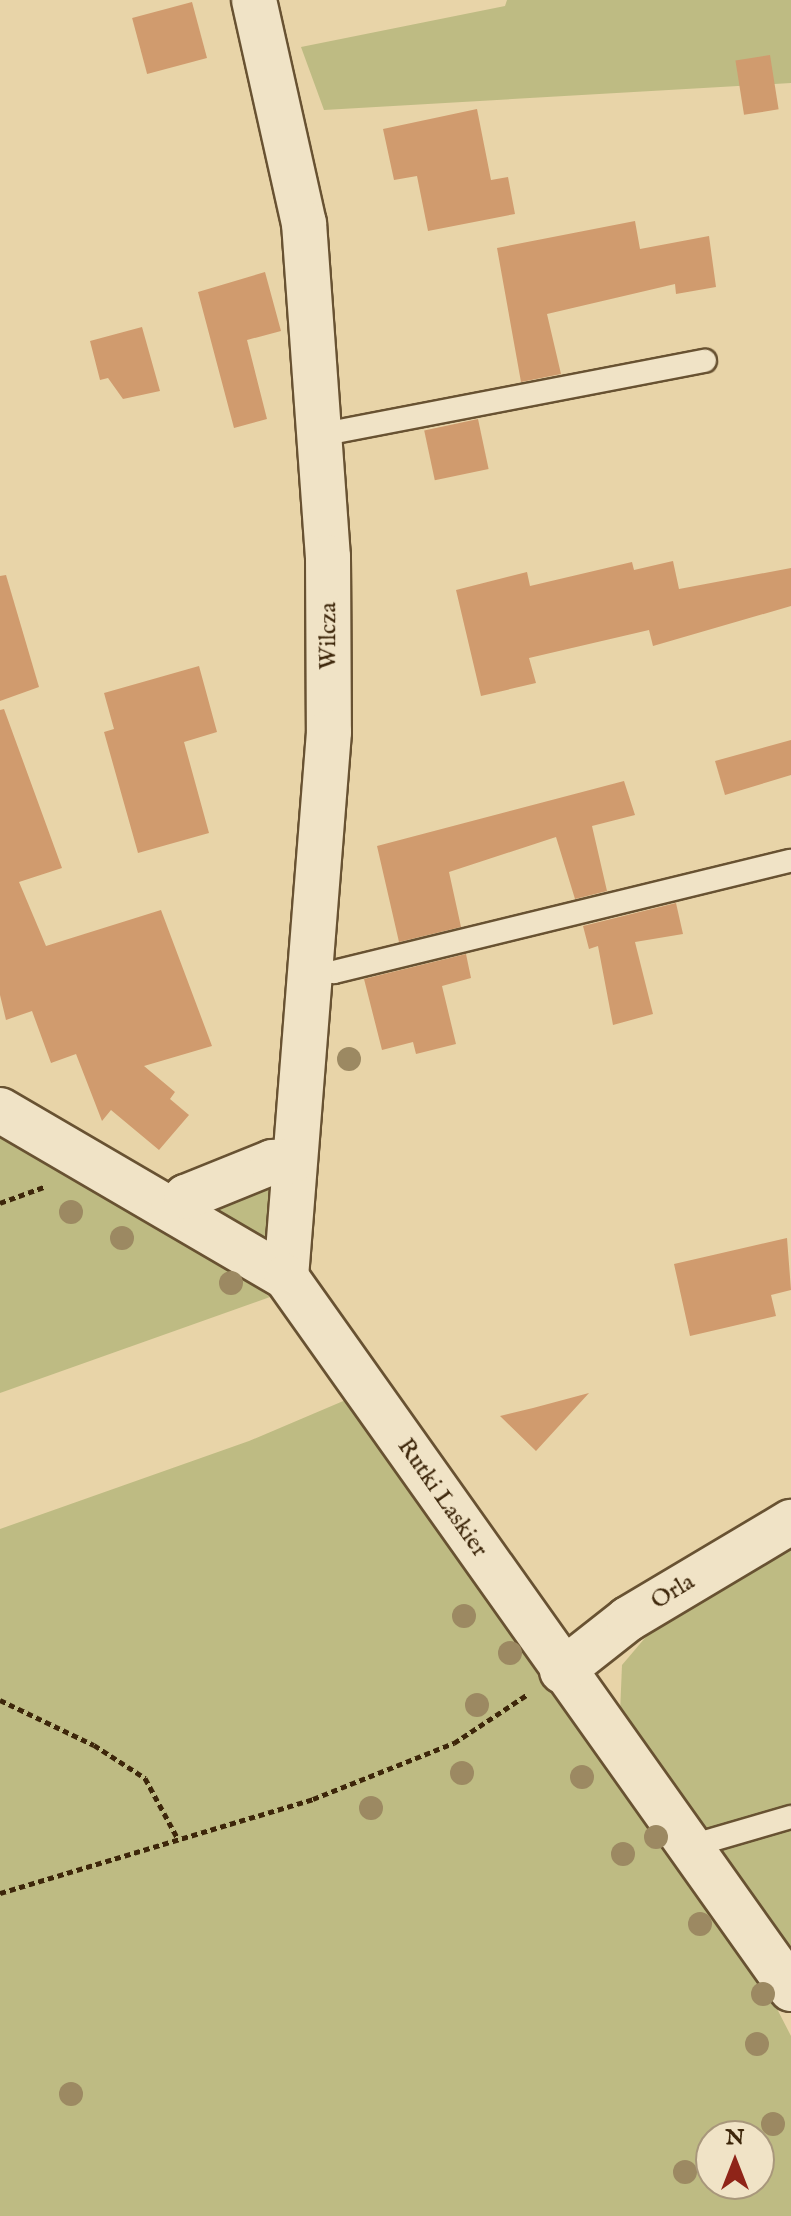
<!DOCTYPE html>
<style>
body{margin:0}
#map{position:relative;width:791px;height:2216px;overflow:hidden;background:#e8d4a8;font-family:"IM FELL English",serif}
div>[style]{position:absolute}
.green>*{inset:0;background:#bebb83}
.building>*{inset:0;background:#d09b6e;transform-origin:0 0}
.path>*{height:5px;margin-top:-2.5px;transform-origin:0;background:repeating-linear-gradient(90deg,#3d260a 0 6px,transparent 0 10px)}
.roads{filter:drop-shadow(2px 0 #685232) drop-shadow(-2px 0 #685232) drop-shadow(0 2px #685232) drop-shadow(0 -2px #685232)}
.lane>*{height:22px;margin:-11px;padding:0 11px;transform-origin:11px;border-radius:11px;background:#f0e3c6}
.street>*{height:44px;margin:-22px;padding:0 22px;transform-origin:22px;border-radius:22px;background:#f0e3c6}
.trees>*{width:24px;height:24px;margin:-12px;border-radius:50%;background:#9c8962}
span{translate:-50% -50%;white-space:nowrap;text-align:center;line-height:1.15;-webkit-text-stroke:6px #f0e3c6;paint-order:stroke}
.street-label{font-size:24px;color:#3d260a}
.north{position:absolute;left:695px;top:2120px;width:80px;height:80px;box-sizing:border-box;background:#f0e3c6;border:2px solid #a8977b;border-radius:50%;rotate:0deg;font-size:22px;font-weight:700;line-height:32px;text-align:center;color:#3d260a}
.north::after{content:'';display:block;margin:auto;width:28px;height:36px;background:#8f2418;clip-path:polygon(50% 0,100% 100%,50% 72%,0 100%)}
</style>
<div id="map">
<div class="green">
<div style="clip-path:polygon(507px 0,791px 0,791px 83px,324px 110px,301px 47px,505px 6px)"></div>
<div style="clip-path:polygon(0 1134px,232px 1270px,270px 1297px,0 1393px)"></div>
<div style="clip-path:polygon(271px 1186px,267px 1251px,206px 1212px)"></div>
<div style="clip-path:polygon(evenodd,348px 1399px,740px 1937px,791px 2036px,791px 2216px,0 2216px,0 1529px,249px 1441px,348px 1399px,711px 2136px,759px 2136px,759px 2184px,711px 2184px,711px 2136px)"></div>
<div style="clip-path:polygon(791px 1542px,791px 1946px,766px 1928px,620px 1714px,622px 1665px,656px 1625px)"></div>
</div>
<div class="building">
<div style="left:192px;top:2px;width:58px;height:62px;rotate:75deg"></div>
<div style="left:770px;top:55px;width:55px;height:35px;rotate:81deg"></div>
<div style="clip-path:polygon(477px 109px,491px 180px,508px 177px,515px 214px,428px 231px,417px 176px,394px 180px,383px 129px)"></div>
<div style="clip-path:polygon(635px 221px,640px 249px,709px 236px,716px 287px,676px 294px,675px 284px,547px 314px,561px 374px,521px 382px,497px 248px)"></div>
<div style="clip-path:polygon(265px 272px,281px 331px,247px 340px,267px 419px,234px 428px,198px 292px)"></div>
<div style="clip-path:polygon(142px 327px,160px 391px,123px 399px,108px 378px,100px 380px,90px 341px)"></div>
<div style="left:478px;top:419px;width:51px;height:55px;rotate:78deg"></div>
<div style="clip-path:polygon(673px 561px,679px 589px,791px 568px,791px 606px,653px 646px,649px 630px,529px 658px,536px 683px,481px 696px,456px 590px,527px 572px,530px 586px,632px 562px,634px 570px)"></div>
<div style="clip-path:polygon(6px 575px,39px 687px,0 701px,0 576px)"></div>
<div style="clip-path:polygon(199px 666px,217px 732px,184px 742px,209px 833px,138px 853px,104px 732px,114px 729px,104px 693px)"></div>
<div style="clip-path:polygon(4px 709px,62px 868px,19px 882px,46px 946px,161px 910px,212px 1046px,144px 1066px,175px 1092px,170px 1099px,189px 1115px,159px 1150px,111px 1110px,102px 1121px,76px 1054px,51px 1063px,32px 1011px,6px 1020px,0 995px,0 710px)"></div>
<div style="clip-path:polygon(791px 740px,791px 775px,725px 795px,715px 761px)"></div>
<div style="clip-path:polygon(624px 781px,635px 815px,592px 826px,607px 891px,575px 899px,556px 837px,449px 872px,461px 927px,399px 942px,377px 846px)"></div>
<div style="clip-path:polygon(676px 903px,683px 934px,635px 942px,653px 1014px,613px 1025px,598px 946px,589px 949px,583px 926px)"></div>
<div style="clip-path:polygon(466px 954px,471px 978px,442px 986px,456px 1044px,416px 1054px,413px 1042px,382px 1050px,364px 979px)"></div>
<div style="clip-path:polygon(787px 1238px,791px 1290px,771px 1295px,776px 1316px,690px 1336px,674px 1264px)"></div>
<div style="clip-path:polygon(589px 1393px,536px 1451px,500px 1416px,533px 1408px)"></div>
</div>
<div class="path">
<div style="left:0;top:1203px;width:47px;rotate:-20deg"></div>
<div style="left:0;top:1700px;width:104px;rotate:25.6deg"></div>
<div style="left:94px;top:1745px;width:61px;rotate:32.9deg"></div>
<div style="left:145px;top:1778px;width:69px;rotate:61.6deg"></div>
<div style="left:0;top:1893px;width:327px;rotate:-16.7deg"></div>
<div style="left:313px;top:1799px;width:152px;rotate:-21.7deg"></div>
<div style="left:454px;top:1743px;width:89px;rotate:-33.5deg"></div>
</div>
<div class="roads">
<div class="lane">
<div style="left:319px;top:435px;width:393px;rotate:-10.9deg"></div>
<div style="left:308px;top:969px;width:26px;rotate:7deg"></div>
<div style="left:334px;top:972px;width:470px;rotate:-13.7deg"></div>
<div style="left:691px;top:1846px;width:104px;rotate:-16.2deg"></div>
</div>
<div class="street">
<div style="left:254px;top:0;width:229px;rotate:77.4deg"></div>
<div style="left:304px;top:223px;width:335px;rotate:85.9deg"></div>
<div style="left:328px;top:557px;width:175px;rotate:89.7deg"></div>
<div style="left:329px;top:732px;width:547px;rotate:94.51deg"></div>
<div style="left:0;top:1110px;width:331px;rotate:30.3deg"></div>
<div style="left:286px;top:1277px;width:873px;rotate:54.65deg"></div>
<div style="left:173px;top:1209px;width:18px;rotate:-43deg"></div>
<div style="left:186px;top:1197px;width:93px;rotate:-22.1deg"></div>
<div style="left:272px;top:1162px;width:20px;rotate:-3deg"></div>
<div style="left:562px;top:1671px;width:84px;rotate:-38.2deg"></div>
<div style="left:628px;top:1619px;width:190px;rotate:-30.8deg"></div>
</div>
</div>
<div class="trees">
<div style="left:349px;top:1059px"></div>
<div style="left:71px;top:1212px"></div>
<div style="left:122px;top:1238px"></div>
<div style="left:231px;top:1283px"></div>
<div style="left:464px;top:1616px"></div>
<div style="left:510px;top:1653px"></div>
<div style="left:477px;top:1705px"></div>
<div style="left:462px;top:1773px"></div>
<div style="left:582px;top:1777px"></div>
<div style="left:371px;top:1808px"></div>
<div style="left:656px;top:1837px"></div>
<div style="left:623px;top:1854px"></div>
<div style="left:700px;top:1924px"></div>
<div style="left:763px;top:1994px"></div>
<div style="left:757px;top:2044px"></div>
<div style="left:71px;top:2094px"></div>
<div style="left:773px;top:2124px"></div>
<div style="left:685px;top:2172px"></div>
</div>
<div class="street-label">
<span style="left:329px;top:636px;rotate:-90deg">Wilcza</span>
<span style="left:442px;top:1498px;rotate:55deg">Rutki Laskier</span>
<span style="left:673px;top:1592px;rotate:-31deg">Orla</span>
</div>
<div class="north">N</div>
</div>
